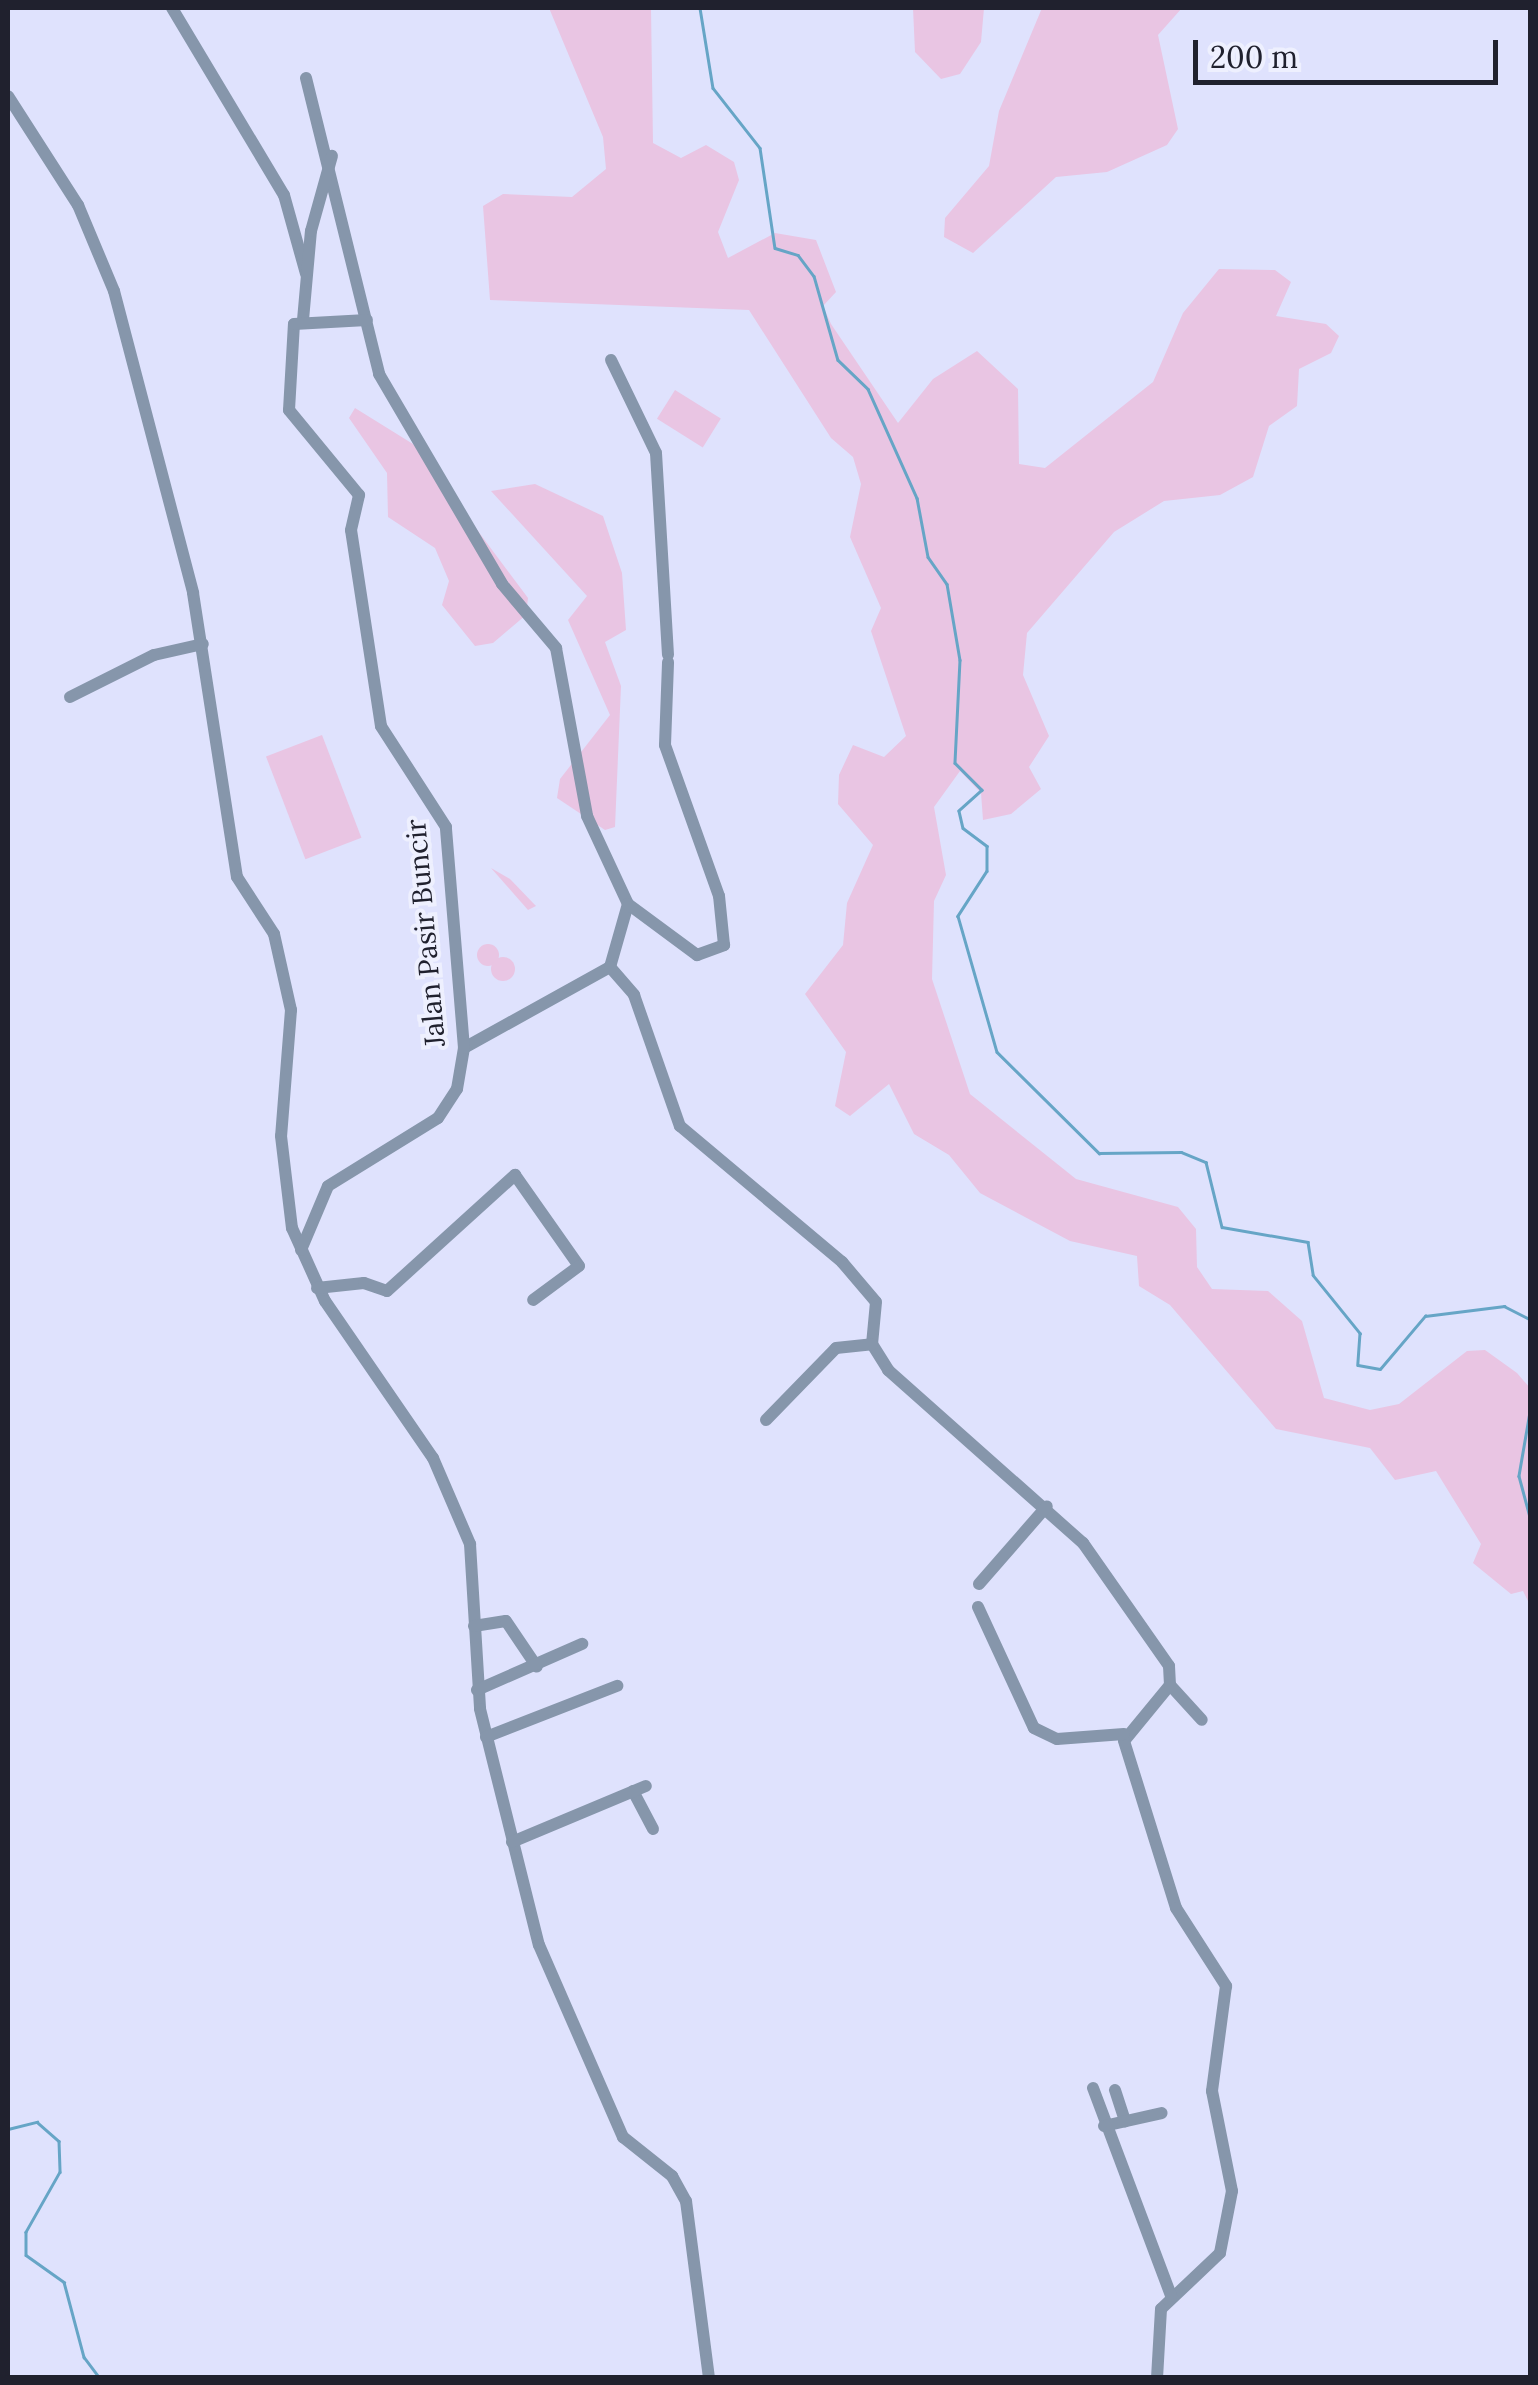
<!DOCTYPE html>
<style>
body{margin:0}
#map{position:relative;width:1538px;height:2385px;overflow:hidden;background:#dfe2fd;font-family:Lora,serif}
div>[style]{position:absolute}
.green>*{inset:0;background:#e9c5e3;transform-origin:0 0}
.round{border-radius:50%}
.stream>*{height:2.5px;margin:-1.25px;padding:0 1.25px;transform-origin:1.25px;border-radius:1.25px;background:#66a5c6}
.street>*{height:12px;margin:-6px;padding:0 6px;transform-origin:6px;border-radius:6px;background:#8696ab}
span{translate:-50% -50%;white-space:nowrap;text-align:center;line-height:1.15;-webkit-text-stroke:8px #eef0fe;paint-order:stroke}
.street-label{font-size:28px;color:#20212e}
.frame{position:absolute;inset:0;border:10px solid #20212e;pointer-events:none}
.scale{position:absolute;left:1193px;top:40px;width:305px;height:45px;box-sizing:border-box;border:5px solid #20212e;border-top:0;padding-left:12px;font-size:30px;line-height:35px;white-space:nowrap;color:#20212e;-webkit-text-stroke:8px #eef0fe;paint-order:stroke}
</style>
<div id="map">
<div class="green">
<div style="clip-path:polygon(549px 8px,651px 8px,653px 143px,681px 158px,706px 145px,734px 162px,739px 180px,718px 232px,728px 258px,775px 233px,816px 240px,836px 292px,823px 306px,831px 324px,898px 423px,933px 379px,977px 351px,1018px 389px,1019px 464px,1045px 468px,1153px 382px,1183px 313px,1219px 269px,1275px 270px,1291px 282px,1276px 316px,1326px 324px,1339px 336px,1331px 353px,1299px 369px,1297px 406px,1269px 426px,1253px 477px,1220px 495px,1164px 501px,1114px 532px,1027px 633px,1023px 675px,1049px 736px,1029px 767px,1041px 789px,1011px 814px,983px 820px,981px 793px,960px 771px,934px 807px,946px 875px,934px 901px,932px 979px,970px 1094px,1076px 1179px,1178px 1207px,1196px 1229px,1197px 1267px,1212px 1289px,1268px 1291px,1302px 1321px,1324px 1398px,1370px 1410px,1399px 1404px,1467px 1351px,1485px 1350px,1517px 1373px,1530px 1388px,1530px 1605px,1523px 1591px,1511px 1594px,1473px 1563px,1481px 1544px,1436px 1471px,1395px 1480px,1370px 1448px,1276px 1429px,1170px 1305px,1139px 1286px,1137px 1256px,1070px 1241px,980px 1193px,949px 1155px,914px 1134px,889px 1084px,850px 1116px,835px 1106px,846px 1052px,805px 994px,843px 945px,847px 903px,873px 845px,838px 804px,839px 775px,853px 745px,884px 757px,906px 736px,871px 631px,881px 608px,850px 537px,861px 484px,853px 457px,831px 438px,749px 310px,490px 300px,483px 206px,503px 194px,572px 197px,606px 169px,603px 137px)"></div>
<div style="clip-path:polygon(913px 8px,984px 8px,981px 42px,960px 74px,941px 79px,915px 52px)"></div>
<div style="clip-path:polygon(1042px 8px,1182px 8px,1158px 35px,1178px 129px,1167px 145px,1107px 172px,1056px 177px,973px 253px,944px 237px,945px 218px,989px 166px,999px 111px)"></div>
<div style="left:675px;top:390px;width:54px;height:34px;rotate:32deg"></div>
<div style="clip-path:polygon(355px 408px,413px 444px,528px 598px,526px 615px,493px 643px,475px 646px,442px 605px,449px 581px,435px 548px,388px 517px,387px 473px,349px 418px)"></div>
<div style="clip-path:polygon(535px 484px,603px 516px,622px 573px,626px 630px,605px 642px,621px 686px,615px 827px,605px 830px,557px 798px,560px 779px,610px 715px,568px 620px,587px 596px,491px 491px)"></div>
<div style="left:322px;top:735px;width:110px;height:60px;rotate:69deg"></div>
<div style="clip-path:polygon(491px 868px,510px 879px,536px 906px,528px 910px)"></div>
<div class="round" style="left:477px;top:944px;width:22px;height:22px"></div>
<div class="round" style="left:491px;top:957px;width:24px;height:24px"></div>
</div>
<div class="stream">
<div style="left:700px;top:8px;width:81px;rotate:80.8deg"></div>
<div style="left:713px;top:88px;width:76px;rotate:51.9deg"></div>
<div style="left:760px;top:148px;width:101px;rotate:81.5deg"></div>
<div style="left:775px;top:248px;width:24px;rotate:17deg"></div>
<div style="left:798px;top:255px;width:26px;rotate:53deg"></div>
<div style="left:814px;top:276px;width:87px;rotate:74.1deg"></div>
<div style="left:838px;top:360px;width:42px;rotate:44deg"></div>
<div style="left:868px;top:389px;width:120px;rotate:65.8deg"></div>
<div style="left:917px;top:498px;width:60px;rotate:79.4deg"></div>
<div style="left:928px;top:557px;width:33px;rotate:55deg"></div>
<div style="left:947px;top:584px;width:77px;rotate:80.3deg"></div>
<div style="left:960px;top:660px;width:103px;rotate:92.8deg"></div>
<div style="left:955px;top:763px;width:38px;rotate:45deg"></div>
<div style="left:982px;top:790px;width:31px;rotate:138deg"></div>
<div style="left:959px;top:811px;width:17px;rotate:77deg"></div>
<div style="left:963px;top:828px;width:30px;rotate:37deg"></div>
<div style="left:987px;top:846px;width:25px;rotate:90deg"></div>
<div style="left:987px;top:871px;width:54px;rotate:122.8deg"></div>
<div style="left:958px;top:916px;width:141px;rotate:74deg"></div>
<div style="left:997px;top:1052px;width:144px;rotate:44.7deg"></div>
<div style="left:1099px;top:1153px;width:82px;rotate:-0.7deg"></div>
<div style="left:1181px;top:1152px;width:27px;rotate:22deg"></div>
<div style="left:1206px;top:1162px;width:67px;rotate:76.2deg"></div>
<div style="left:1222px;top:1227px;width:87px;rotate:9.9deg"></div>
<div style="left:1308px;top:1242px;width:33px;rotate:81deg"></div>
<div style="left:1313px;top:1275px;width:75px;rotate:51deg"></div>
<div style="left:1360px;top:1333px;width:32px;rotate:94deg"></div>
<div style="left:1358px;top:1365px;width:22px;rotate:10deg"></div>
<div style="left:1380px;top:1369px;width:70px;rotate:-49.7deg"></div>
<div style="left:1425px;top:1316px;width:80px;rotate:-7.2deg"></div>
<div style="left:1504px;top:1306px;width:29px;rotate:27deg"></div>
<div style="left:1530px;top:1412px;width:65px;rotate:99.8deg"></div>
<div style="left:1519px;top:1476px;width:42px;rotate:75deg"></div>
<div style="left:8px;top:2129px;width:30px;rotate:-14deg"></div>
<div style="left:37px;top:2122px;width:29px;rotate:41deg"></div>
<div style="left:59px;top:2141px;width:31px;rotate:88deg"></div>
<div style="left:60px;top:2172px;width:69px;rotate:119.5deg"></div>
<div style="left:26px;top:2232px;width:23px;rotate:90deg"></div>
<div style="left:26px;top:2255px;width:47px;rotate:35.4deg"></div>
<div style="left:64px;top:2282px;width:78px;rotate:75.1deg"></div>
<div style="left:84px;top:2357px;width:26px;rotate:53deg"></div>
</div>
<div class="street">
<div style="left:172px;top:8px;width:218px;rotate:59.1deg"></div>
<div style="left:284px;top:195px;width:82px;rotate:74.4deg"></div>
<div style="left:306px;top:78px;width:305px;rotate:76.1deg"></div>
<div style="left:379px;top:374px;width:243px;rotate:59.6deg"></div>
<div style="left:502px;top:584px;width:84px;rotate:49.8deg"></div>
<div style="left:556px;top:648px;width:171px;rotate:79.5deg"></div>
<div style="left:587px;top:816px;width:97px;rotate:65deg"></div>
<div style="left:628px;top:904px;width:66px;rotate:105.9deg"></div>
<div style="left:610px;top:967px;width:167px;rotate:151deg"></div>
<div style="left:8px;top:96px;width:130px;rotate:57.3deg"></div>
<div style="left:78px;top:205px;width:93px;rotate:67.3deg"></div>
<div style="left:114px;top:291px;width:312px;rotate:75.3deg"></div>
<div style="left:193px;top:593px;width:287px;rotate:81.2deg"></div>
<div style="left:237px;top:877px;width:68px;rotate:57deg"></div>
<div style="left:274px;top:934px;width:78px;rotate:77.4deg"></div>
<div style="left:291px;top:1010px;width:126px;rotate:94.5deg"></div>
<div style="left:281px;top:1136px;width:93px;rotate:83.2deg"></div>
<div style="left:292px;top:1228px;width:80px;rotate:65.7deg"></div>
<div style="left:325px;top:1301px;width:191px;rotate:55.5deg"></div>
<div style="left:433px;top:1458px;width:94px;rotate:66.7deg"></div>
<div style="left:470px;top:1544px;width:165px;rotate:86.5deg"></div>
<div style="left:480px;top:1709px;width:243px;rotate:76deg"></div>
<div style="left:539px;top:1945px;width:210px;rotate:66.4deg"></div>
<div style="left:623px;top:2137px;width:63px;rotate:38.5deg"></div>
<div style="left:672px;top:2176px;width:29px;rotate:61deg"></div>
<div style="left:686px;top:2201px;width:178px;rotate:82.6deg"></div>
<div style="left:303px;top:320px;width:89px;rotate:-84.9deg"></div>
<div style="left:311px;top:231px;width:78px;rotate:-74.4deg"></div>
<div style="left:611px;top:360px;width:103px;rotate:64.2deg"></div>
<div style="left:656px;top:453px;width:202px;rotate:86.6deg"></div>
<div style="left:70px;top:697px;width:94px;rotate:-26.6deg"></div>
<div style="left:154px;top:655px;width:50px;rotate:-12.7deg"></div>
<div style="left:628px;top:904px;width:86px;rotate:36.5deg"></div>
<div style="left:697px;top:955px;width:29px;rotate:-20deg"></div>
<div style="left:724px;top:945px;width:49px;rotate:-95.8deg"></div>
<div style="left:719px;top:896px;width:160px;rotate:-109.7deg"></div>
<div style="left:665px;top:745px;width:83px;rotate:-87.9deg"></div>
<div style="left:610px;top:967px;width:37px;rotate:49deg"></div>
<div style="left:634px;top:995px;width:139px;rotate:70.7deg"></div>
<div style="left:680px;top:1126px;width:212px;rotate:40deg"></div>
<div style="left:842px;top:1262px;width:52px;rotate:49.6deg"></div>
<div style="left:876px;top:1302px;width:42px;rotate:95.4deg"></div>
<div style="left:872px;top:1344px;width:31px;rotate:58deg"></div>
<div style="left:888px;top:1370px;width:261px;rotate:41.6deg"></div>
<div style="left:1083px;top:1543px;width:150px;rotate:55deg"></div>
<div style="left:1169px;top:1666px;width:19px;rotate:87deg"></div>
<div style="left:1170px;top:1685px;width:72px;rotate:129.4deg"></div>
<div style="left:1124px;top:1741px;width:175px;rotate:72.7deg"></div>
<div style="left:1176px;top:1908px;width:93px;rotate:57.3deg"></div>
<div style="left:1226px;top:1986px;width:106px;rotate:97.6deg"></div>
<div style="left:1212px;top:2091px;width:102px;rotate:78.7deg"></div>
<div style="left:1232px;top:2191px;width:63px;rotate:101deg"></div>
<div style="left:1220px;top:2253px;width:81px;rotate:136.5deg"></div>
<div style="left:1161px;top:2309px;width:69px;rotate:93.3deg"></div>
<div style="left:301px;top:1250px;width:69px;rotate:-67.1deg"></div>
<div style="left:328px;top:1186px;width:129px;rotate:-31.7deg"></div>
<div style="left:438px;top:1118px;width:35px;rotate:-57deg"></div>
<div style="left:457px;top:1089px;width:42px;rotate:-80.3deg"></div>
<div style="left:464px;top:1048px;width:222px;rotate:-94.7deg"></div>
<div style="left:446px;top:827px;width:120px;rotate:-122.8deg"></div>
<div style="left:381px;top:726px;width:198px;rotate:-98.7deg"></div>
<div style="left:351px;top:530px;width:36px;rotate:-77deg"></div>
<div style="left:359px;top:495px;width:110px;rotate:-129.5deg"></div>
<div style="left:289px;top:410px;width:86px;rotate:-86.7deg"></div>
<div style="left:294px;top:324px;width:73px;rotate:-3.1deg"></div>
<div style="left:317px;top:1288px;width:47px;rotate:-6.1deg"></div>
<div style="left:364px;top:1283px;width:24px;rotate:19deg"></div>
<div style="left:387px;top:1291px;width:173px;rotate:-42.2deg"></div>
<div style="left:515px;top:1175px;width:111px;rotate:54.9deg"></div>
<div style="left:579px;top:1266px;width:57px;rotate:143.5deg"></div>
<div style="left:766px;top:1420px;width:100px;rotate:-45.8deg"></div>
<div style="left:836px;top:1348px;width:36px;rotate:-6deg"></div>
<div style="left:979px;top:1584px;width:103px;rotate:-48.9deg"></div>
<div style="left:978px;top:1607px;width:133px;rotate:65.2deg"></div>
<div style="left:1034px;top:1728px;width:25px;rotate:26deg"></div>
<div style="left:1057px;top:1739px;width:67px;rotate:-4.3deg"></div>
<div style="left:474px;top:1626px;width:32px;rotate:-9deg"></div>
<div style="left:506px;top:1621px;width:55px;rotate:56deg"></div>
<div style="left:1170px;top:1685px;width:47px;rotate:47.6deg"></div>
<div style="left:477px;top:1690px;width:115px;rotate:-23.7deg"></div>
<div style="left:486px;top:1737px;width:141px;rotate:-21.3deg"></div>
<div style="left:633px;top:1791px;width:43px;rotate:62.2deg"></div>
<div style="left:512px;top:1842px;width:145px;rotate:-22.7deg"></div>
<div style="left:1093px;top:2088px;width:222px;rotate:69.4deg"></div>
<div style="left:1115px;top:2090px;width:33px;rotate:72deg"></div>
<div style="left:1104px;top:2126px;width:59px;rotate:-12.6deg"></div>
</div>
<div class="street-label">
<span style="left:425px;top:933px;rotate:-95deg">Jalan Pasir Buncir</span>
</div>
<div class="frame"></div>
<div class="scale">200 m</div>
</div>
